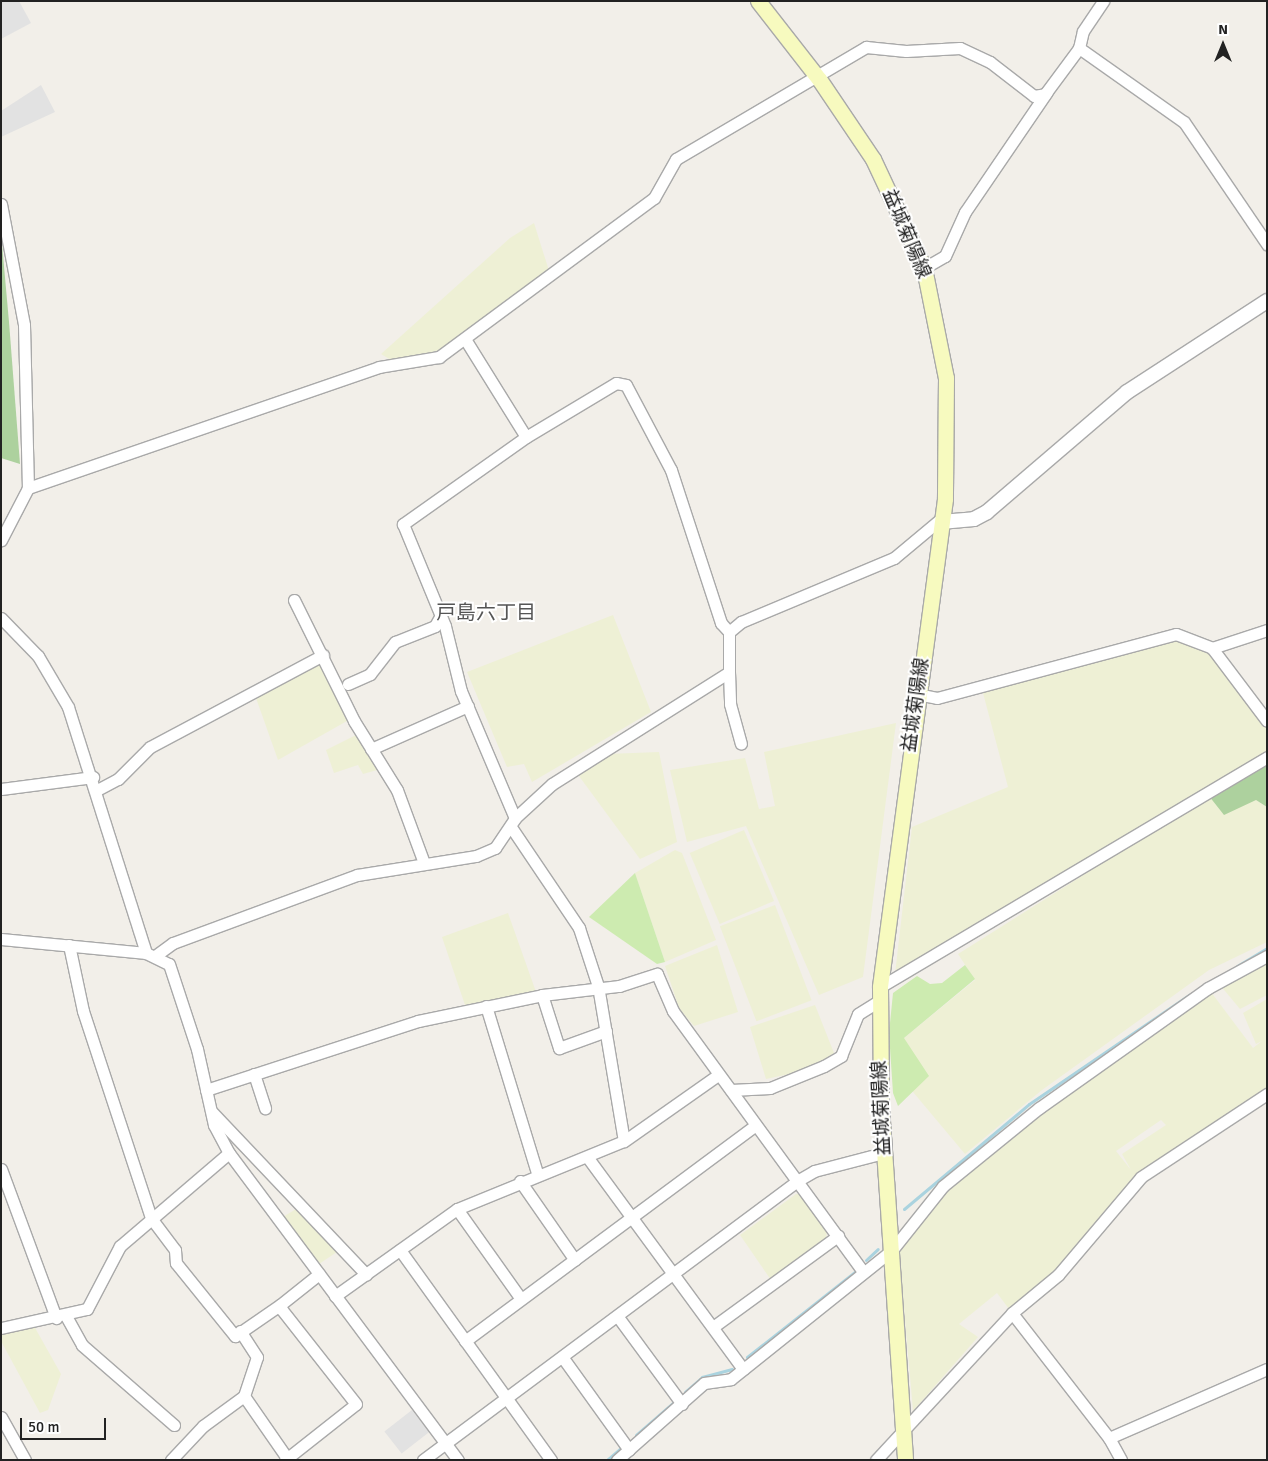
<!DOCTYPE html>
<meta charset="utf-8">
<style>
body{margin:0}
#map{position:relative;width:1268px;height:1461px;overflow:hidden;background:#f2efe9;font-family:Signika,"Noto Sans JP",sans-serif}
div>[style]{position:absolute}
.farmland>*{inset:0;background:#eef0d5;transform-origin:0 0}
.grass>*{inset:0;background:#cdebb0}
.forest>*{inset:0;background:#add19e}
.parking>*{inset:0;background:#e2e2e2;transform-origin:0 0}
.stream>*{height:3px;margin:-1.5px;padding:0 1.5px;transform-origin:1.5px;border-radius:1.5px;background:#aad3df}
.roads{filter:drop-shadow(1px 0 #a9a9a9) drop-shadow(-1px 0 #a9a9a9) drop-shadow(0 1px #a9a9a9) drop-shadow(0 -1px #a9a9a9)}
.minor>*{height:11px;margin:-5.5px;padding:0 5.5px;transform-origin:5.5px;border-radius:5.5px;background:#fff}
.tertiary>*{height:14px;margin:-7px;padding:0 7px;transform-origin:7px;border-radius:7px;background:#fff}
.secondary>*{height:15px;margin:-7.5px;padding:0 7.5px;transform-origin:7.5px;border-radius:7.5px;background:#f7fabf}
span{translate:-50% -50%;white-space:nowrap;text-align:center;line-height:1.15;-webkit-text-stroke:4px #fff;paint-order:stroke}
.street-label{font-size:19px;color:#222}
.neighbourhood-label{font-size:20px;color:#555}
.frame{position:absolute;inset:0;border:2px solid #222;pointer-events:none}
.north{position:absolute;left:1198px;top:20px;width:50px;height:50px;-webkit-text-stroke:4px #fff;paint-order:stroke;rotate:0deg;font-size:14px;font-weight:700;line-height:20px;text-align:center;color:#222}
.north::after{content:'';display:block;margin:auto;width:18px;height:22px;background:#222;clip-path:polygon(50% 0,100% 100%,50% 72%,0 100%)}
.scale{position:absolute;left:20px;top:1418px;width:86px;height:22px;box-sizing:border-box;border:2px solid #222;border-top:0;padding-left:6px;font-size:15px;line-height:18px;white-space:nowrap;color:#222;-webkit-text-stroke:4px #fff;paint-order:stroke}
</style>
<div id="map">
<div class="farmland">
<div style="clip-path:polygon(534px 223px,550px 274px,439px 350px,413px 359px,391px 360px,381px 354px,510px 238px)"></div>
<div style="clip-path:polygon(613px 615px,651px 712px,532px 782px,524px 764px,507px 767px,467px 672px)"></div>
<div style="clip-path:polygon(1176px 634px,1212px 648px,1267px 725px,1267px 760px,895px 974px,912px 827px,1008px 787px,983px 693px)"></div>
<div style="clip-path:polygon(320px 663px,347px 721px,278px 760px,256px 698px)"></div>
<div style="clip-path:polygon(896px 723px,863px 977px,819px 995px,746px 826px,687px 842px,670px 770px,745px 758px,759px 809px,775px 806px,764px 752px)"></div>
<div style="clip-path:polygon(356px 735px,377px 770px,363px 774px,358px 765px,334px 773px,326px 750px)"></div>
<div style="clip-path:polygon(659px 752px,677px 842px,640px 859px,576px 772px,607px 754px)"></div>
<div style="clip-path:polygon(1209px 796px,1256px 800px,1267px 807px,1267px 942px,1209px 970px,1042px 1090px,965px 1154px,913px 1092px,904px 1038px,975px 980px,958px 954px)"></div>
<div style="left:744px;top:830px;width:77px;height:59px;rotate:67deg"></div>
<div style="clip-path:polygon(675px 850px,682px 853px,716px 940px,665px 962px,635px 873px)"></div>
<div style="left:775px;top:905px;width:102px;height:59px;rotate:69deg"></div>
<div style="clip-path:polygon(508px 913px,536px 992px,465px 1005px,442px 937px)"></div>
<div style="clip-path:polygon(717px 945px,738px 1012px,694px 1026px,679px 1008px,665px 966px)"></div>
<div style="clip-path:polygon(1267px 962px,1267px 995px,1240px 1009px,1220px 985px)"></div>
<div style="clip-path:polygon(evenodd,1208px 988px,1253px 1048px,1262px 1041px,1256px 1044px,1243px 1013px,1267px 999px,1267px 1089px,1135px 1175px,1058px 1275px,1012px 1313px,997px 1293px,959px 1324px,978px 1337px,913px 1411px,899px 1250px,946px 1192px,1028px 1122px,1208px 988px,1161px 1120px,1166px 1125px,1122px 1154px,1131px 1170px,1116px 1151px,1161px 1120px)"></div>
<div style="clip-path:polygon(815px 1005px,834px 1053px,808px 1070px,766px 1079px,750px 1027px)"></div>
<div style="clip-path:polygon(796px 1194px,801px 1194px,827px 1231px,826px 1238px,771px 1280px,740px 1235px)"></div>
<div style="clip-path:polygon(296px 1209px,337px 1252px,319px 1264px,283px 1217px)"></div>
<div style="clip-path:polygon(34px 1326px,61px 1374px,48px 1410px,40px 1413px,1px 1341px,1px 1332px)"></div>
</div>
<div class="grass">
<div style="clip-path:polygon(635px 873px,665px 962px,657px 964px,589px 917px)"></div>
<div style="clip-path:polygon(965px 965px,975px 979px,904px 1038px,929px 1076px,898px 1106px,893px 1093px,889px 1033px,893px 993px,917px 976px,930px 984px,942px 983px)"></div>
</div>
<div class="forest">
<div style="clip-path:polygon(1px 233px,9px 322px,20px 464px,1px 458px)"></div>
<div style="clip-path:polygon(1267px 760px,1267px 807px,1256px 800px,1224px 815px,1209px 796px)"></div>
</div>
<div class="parking">
<div style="clip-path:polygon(1px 1px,19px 1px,31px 23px,1px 39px)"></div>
<div style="clip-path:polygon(41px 85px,55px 112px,1px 137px,1px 111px)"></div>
<div style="left:412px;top:1410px;width:28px;height:35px;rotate:52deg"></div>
</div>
<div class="stream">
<div style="left:1237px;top:966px;width:35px;rotate:-31deg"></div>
<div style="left:904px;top:1209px;width:163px;rotate:-40deg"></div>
<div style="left:1029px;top:1104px;width:194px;rotate:-34.3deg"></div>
<div style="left:866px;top:1260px;width:16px;rotate:-43deg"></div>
<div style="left:747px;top:1357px;width:140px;rotate:-38.3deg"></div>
<div style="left:685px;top:1392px;width:23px;rotate:-41deg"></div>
<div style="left:702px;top:1377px;width:31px;rotate:-15deg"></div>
<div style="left:636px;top:1435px;width:50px;rotate:-41deg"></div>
<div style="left:607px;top:1460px;width:20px;rotate:-41deg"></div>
</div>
<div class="roads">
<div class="minor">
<div style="left:1079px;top:48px;width:128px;rotate:35.2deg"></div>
<div style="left:1184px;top:122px;width:148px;rotate:55.8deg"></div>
<div style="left:1px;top:204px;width:123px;rotate:79.2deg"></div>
<div style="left:24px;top:325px;width:163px;rotate:88.6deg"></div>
<div style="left:28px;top:488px;width:59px;rotate:117.4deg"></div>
<div style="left:924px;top:268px;width:24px;rotate:-30deg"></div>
<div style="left:945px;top:256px;width:48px;rotate:-65.6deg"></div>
<div style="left:965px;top:212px;width:145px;rotate:-55.7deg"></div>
<div style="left:465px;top:339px;width:115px;rotate:58.1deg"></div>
<div style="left:526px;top:437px;width:151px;rotate:144.7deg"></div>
<div style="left:403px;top:524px;width:110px;rotate:67.6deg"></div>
<div style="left:445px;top:626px;width:67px;rotate:76.2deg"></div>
<div style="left:461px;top:691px;width:138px;rotate:67deg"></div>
<div style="left:526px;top:437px;width:105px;rotate:-31deg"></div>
<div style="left:616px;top:383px;width:10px;rotate:11deg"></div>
<div style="left:626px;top:385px;width:96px;rotate:62.1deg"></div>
<div style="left:671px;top:470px;width:161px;rotate:71.9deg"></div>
<div style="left:721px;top:623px;width:12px;rotate:48deg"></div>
<div style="left:28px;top:488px;width:371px;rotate:-19deg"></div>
<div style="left:379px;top:367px;width:61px;rotate:-9.5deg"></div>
<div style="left:439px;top:357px;width:267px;rotate:-36.5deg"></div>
<div style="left:654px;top:198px;width:45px;rotate:-60.6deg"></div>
<div style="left:676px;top:159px;width:221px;rotate:-30.5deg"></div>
<div style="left:866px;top:47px;width:40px;rotate:5.7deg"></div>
<div style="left:906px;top:51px;width:54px;rotate:-3.2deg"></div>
<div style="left:960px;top:48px;width:33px;rotate:25deg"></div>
<div style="left:990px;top:62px;width:56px;rotate:37.7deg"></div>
<div style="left:1034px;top:96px;width:11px;rotate:-10deg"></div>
<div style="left:1045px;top:94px;width:57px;rotate:-53.5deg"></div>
<div style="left:1079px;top:48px;width:17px;rotate:-77deg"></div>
<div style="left:1083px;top:31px;width:36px;rotate:-56deg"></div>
<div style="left:294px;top:600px;width:135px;rotate:63.6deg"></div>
<div style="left:354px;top:721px;width:81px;rotate:58.1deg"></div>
<div style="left:397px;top:790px;width:78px;rotate:69.7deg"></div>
<div style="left:1px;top:618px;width:53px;rotate:45.8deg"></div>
<div style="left:38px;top:656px;width:59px;rotate:59.5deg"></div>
<div style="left:68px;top:707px;width:258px;rotate:72.4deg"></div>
<div style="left:1212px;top:648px;width:58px;rotate:-18.1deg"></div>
<div style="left:729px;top:672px;width:32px;rotate:88deg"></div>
<div style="left:730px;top:704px;width:41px;rotate:74.6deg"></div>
<div style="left:348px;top:684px;width:24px;rotate:-24deg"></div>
<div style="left:370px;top:674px;width:41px;rotate:-52deg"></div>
<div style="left:395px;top:642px;width:43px;rotate:-21.8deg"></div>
<div style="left:435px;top:626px;width:13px;rotate:-61deg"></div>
<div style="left:917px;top:694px;width:20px;rotate:11deg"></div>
<div style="left:937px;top:698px;width:247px;rotate:-15deg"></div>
<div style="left:1176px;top:634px;width:39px;rotate:21deg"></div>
<div style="left:1212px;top:648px;width:91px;rotate:53deg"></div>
<div style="left:371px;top:749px;width:106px;rotate:-23.9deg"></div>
<div style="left:1px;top:789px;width:93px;rotate:-7.4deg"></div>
<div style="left:97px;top:790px;width:24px;rotate:-28deg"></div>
<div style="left:118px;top:779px;width:45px;rotate:-45deg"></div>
<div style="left:150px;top:747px;width:196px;rotate:-28deg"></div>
<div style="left:511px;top:827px;width:122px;rotate:56deg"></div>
<div style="left:579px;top:928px;width:61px;rotate:71.9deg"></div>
<div style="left:598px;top:986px;width:157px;rotate:80.5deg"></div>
<div style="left:1px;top:939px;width:146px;rotate:5.5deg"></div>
<div style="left:146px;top:953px;width:25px;rotate:26deg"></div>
<div style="left:169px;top:964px;width:89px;rotate:71.8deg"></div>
<div style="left:197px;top:1049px;width:78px;rotate:77.4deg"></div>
<div style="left:214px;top:1125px;width:32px;rotate:62deg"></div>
<div style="left:229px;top:1153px;width:383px;rotate:53.3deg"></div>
<div style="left:69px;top:945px;width:67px;rotate:78deg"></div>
<div style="left:83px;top:1011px;width:218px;rotate:71.8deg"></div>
<div style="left:151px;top:1218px;width:40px;rotate:53deg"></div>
<div style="left:175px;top:1250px;width:13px;rotate:86deg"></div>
<div style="left:176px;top:1263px;width:94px;rotate:51.1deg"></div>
<div style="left:235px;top:1336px;width:55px;rotate:-34.6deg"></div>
<div style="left:155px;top:956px;width:22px;rotate:-36deg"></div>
<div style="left:173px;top:943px;width:196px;rotate:-20.3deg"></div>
<div style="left:357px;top:875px;width:121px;rotate:-9.1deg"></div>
<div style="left:476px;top:856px;width:21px;rotate:-23deg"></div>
<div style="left:495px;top:848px;width:36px;rotate:-56deg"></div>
<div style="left:515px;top:818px;width:50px;rotate:-42.6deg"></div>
<div style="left:552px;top:784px;width:209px;rotate:-32.3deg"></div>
<div style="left:729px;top:672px;width:40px;rotate:-90deg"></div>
<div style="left:729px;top:632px;width:16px;rotate:-40deg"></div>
<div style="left:741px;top:622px;width:166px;rotate:-22.7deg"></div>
<div style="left:894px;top:558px;width:62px;rotate:-39.8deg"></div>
<div style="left:880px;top:987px;width:450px;rotate:-30.7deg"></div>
<div style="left:542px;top:995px;width:56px;rotate:72.2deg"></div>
<div style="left:559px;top:1048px;width:50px;rotate:-19.9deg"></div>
<div style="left:486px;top:1006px;width:175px;rotate:73deg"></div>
<div style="left:254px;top:1074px;width:36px;rotate:72deg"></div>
<div style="left:206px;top:1090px;width:223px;rotate:-18deg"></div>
<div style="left:418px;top:1021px;width:127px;rotate:-11.8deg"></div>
<div style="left:542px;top:995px;width:78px;rotate:-6.7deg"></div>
<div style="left:619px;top:986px;width:40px;rotate:-18deg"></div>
<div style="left:657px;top:974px;width:40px;rotate:66.6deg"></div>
<div style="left:673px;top:1011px;width:323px;rotate:53.9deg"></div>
<div style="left:731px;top:1090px;width:39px;rotate:-3deg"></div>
<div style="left:770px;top:1088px;width:58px;rotate:-22.2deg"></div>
<div style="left:824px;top:1066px;width:20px;rotate:-30deg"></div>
<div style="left:841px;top:1056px;width:45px;rotate:-68deg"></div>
<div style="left:858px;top:1014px;width:26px;rotate:-32deg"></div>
<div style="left:212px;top:1112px;width:224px;rotate:46.5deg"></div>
<div style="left:588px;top:1158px;width:262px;rotate:53.7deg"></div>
<div style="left:1px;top:1169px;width:159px;rotate:69.7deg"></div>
<div style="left:520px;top:1181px;width:96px;rotate:55.2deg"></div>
<div style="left:457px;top:1209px;width:110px;rotate:54.6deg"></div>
<div style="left:400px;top:1250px;width:259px;rotate:54.3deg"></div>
<div style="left:335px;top:1296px;width:150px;rotate:-35.5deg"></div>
<div style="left:457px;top:1209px;width:180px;rotate:-22.2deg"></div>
<div style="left:624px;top:1141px;width:115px;rotate:-35.1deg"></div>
<div style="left:1012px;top:1313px;width:158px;rotate:52.2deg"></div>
<div style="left:1109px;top:1438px;width:25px;rotate:61deg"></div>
<div style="left:66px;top:1316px;width:33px;rotate:61deg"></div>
<div style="left:82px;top:1345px;width:122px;rotate:41deg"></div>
<div style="left:618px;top:1317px;width:108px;rotate:53.7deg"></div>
<div style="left:713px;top:1327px;width:155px;rotate:-36.1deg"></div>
<div style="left:1px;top:1328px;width:88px;rotate:-12.5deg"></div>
<div style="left:87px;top:1309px;width:71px;rotate:-62.4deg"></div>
<div style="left:120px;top:1246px;width:143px;rotate:-40.5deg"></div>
<div style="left:465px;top:1341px;width:362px;rotate:-36.6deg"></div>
<div style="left:563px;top:1358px;width:113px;rotate:54.3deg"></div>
<div style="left:244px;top:1396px;width:75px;rotate:55.3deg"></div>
<div style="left:1px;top:1417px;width:49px;rotate:60.8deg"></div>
<div style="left:1109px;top:1438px;width:172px;rotate:-23.6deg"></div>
<div style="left:171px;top:1460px;width:47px;rotate:-46.7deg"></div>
<div style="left:203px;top:1426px;width:51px;rotate:-36.2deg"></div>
<div style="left:244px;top:1396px;width:41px;rotate:-71.6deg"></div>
<div style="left:257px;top:1357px;width:31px;rotate:-123deg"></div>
<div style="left:285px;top:1460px;width:90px;rotate:-38.3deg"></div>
<div style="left:356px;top:1404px;width:120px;rotate:-128.2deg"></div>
<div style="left:282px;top:1310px;width:5px;rotate:-112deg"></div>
<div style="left:280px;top:1305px;width:50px;rotate:-38.5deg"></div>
<div style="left:423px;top:1460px;width:467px;rotate:-36.7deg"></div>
<div style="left:797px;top:1181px;width:20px;rotate:-30deg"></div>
<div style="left:814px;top:1171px;width:71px;rotate:-14.6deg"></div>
<div style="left:617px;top:1460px;width:116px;rotate:-41.5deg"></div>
<div style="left:704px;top:1383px;width:27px;rotate:-8deg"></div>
<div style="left:731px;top:1379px;width:206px;rotate:-38.7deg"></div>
<div style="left:892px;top:1250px;width:82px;rotate:-51.4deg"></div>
<div style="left:943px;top:1186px;width:124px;rotate:-39.1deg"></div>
<div style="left:1039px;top:1108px;width:207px;rotate:-35.4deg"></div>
<div style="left:1208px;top:988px;width:67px;rotate:-28.5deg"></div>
<div style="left:876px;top:1460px;width:200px;rotate:-47.2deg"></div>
<div style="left:1012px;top:1313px;width:60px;rotate:-39.6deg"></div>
<div style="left:1058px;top:1275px;width:128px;rotate:-49.7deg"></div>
<div style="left:1141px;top:1177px;width:151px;rotate:-33.4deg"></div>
</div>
<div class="tertiary">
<div style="left:941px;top:522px;width:33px;rotate:-5deg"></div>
<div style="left:974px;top:519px;width:15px;rotate:-28deg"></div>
<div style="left:987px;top:512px;width:184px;rotate:-40.6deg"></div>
<div style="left:1127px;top:392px;width:167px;rotate:-33deg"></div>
</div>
<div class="secondary">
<div style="left:758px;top:1px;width:99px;rotate:52deg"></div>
<div style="left:819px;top:79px;width:97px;rotate:56deg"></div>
<div style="left:873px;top:159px;width:120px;rotate:64.9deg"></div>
<div style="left:924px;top:268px;width:112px;rotate:78.7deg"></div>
<div style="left:946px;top:378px;width:121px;rotate:90.5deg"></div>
<div style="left:945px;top:499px;width:492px;rotate:97.6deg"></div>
<div style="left:880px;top:987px;width:119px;rotate:89.5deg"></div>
<div style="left:881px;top:1106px;width:355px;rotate:86.1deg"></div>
</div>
</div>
<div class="street-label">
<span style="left:906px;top:234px;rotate:67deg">益城菊陽線</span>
<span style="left:916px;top:705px;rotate:-82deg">益城菊陽線</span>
<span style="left:882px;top:1108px;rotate:-93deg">益城菊陽線</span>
</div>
<div class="neighbourhood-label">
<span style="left:486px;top:612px">戸島六丁目</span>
</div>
<div class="frame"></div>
<div class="north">N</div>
<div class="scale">50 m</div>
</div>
